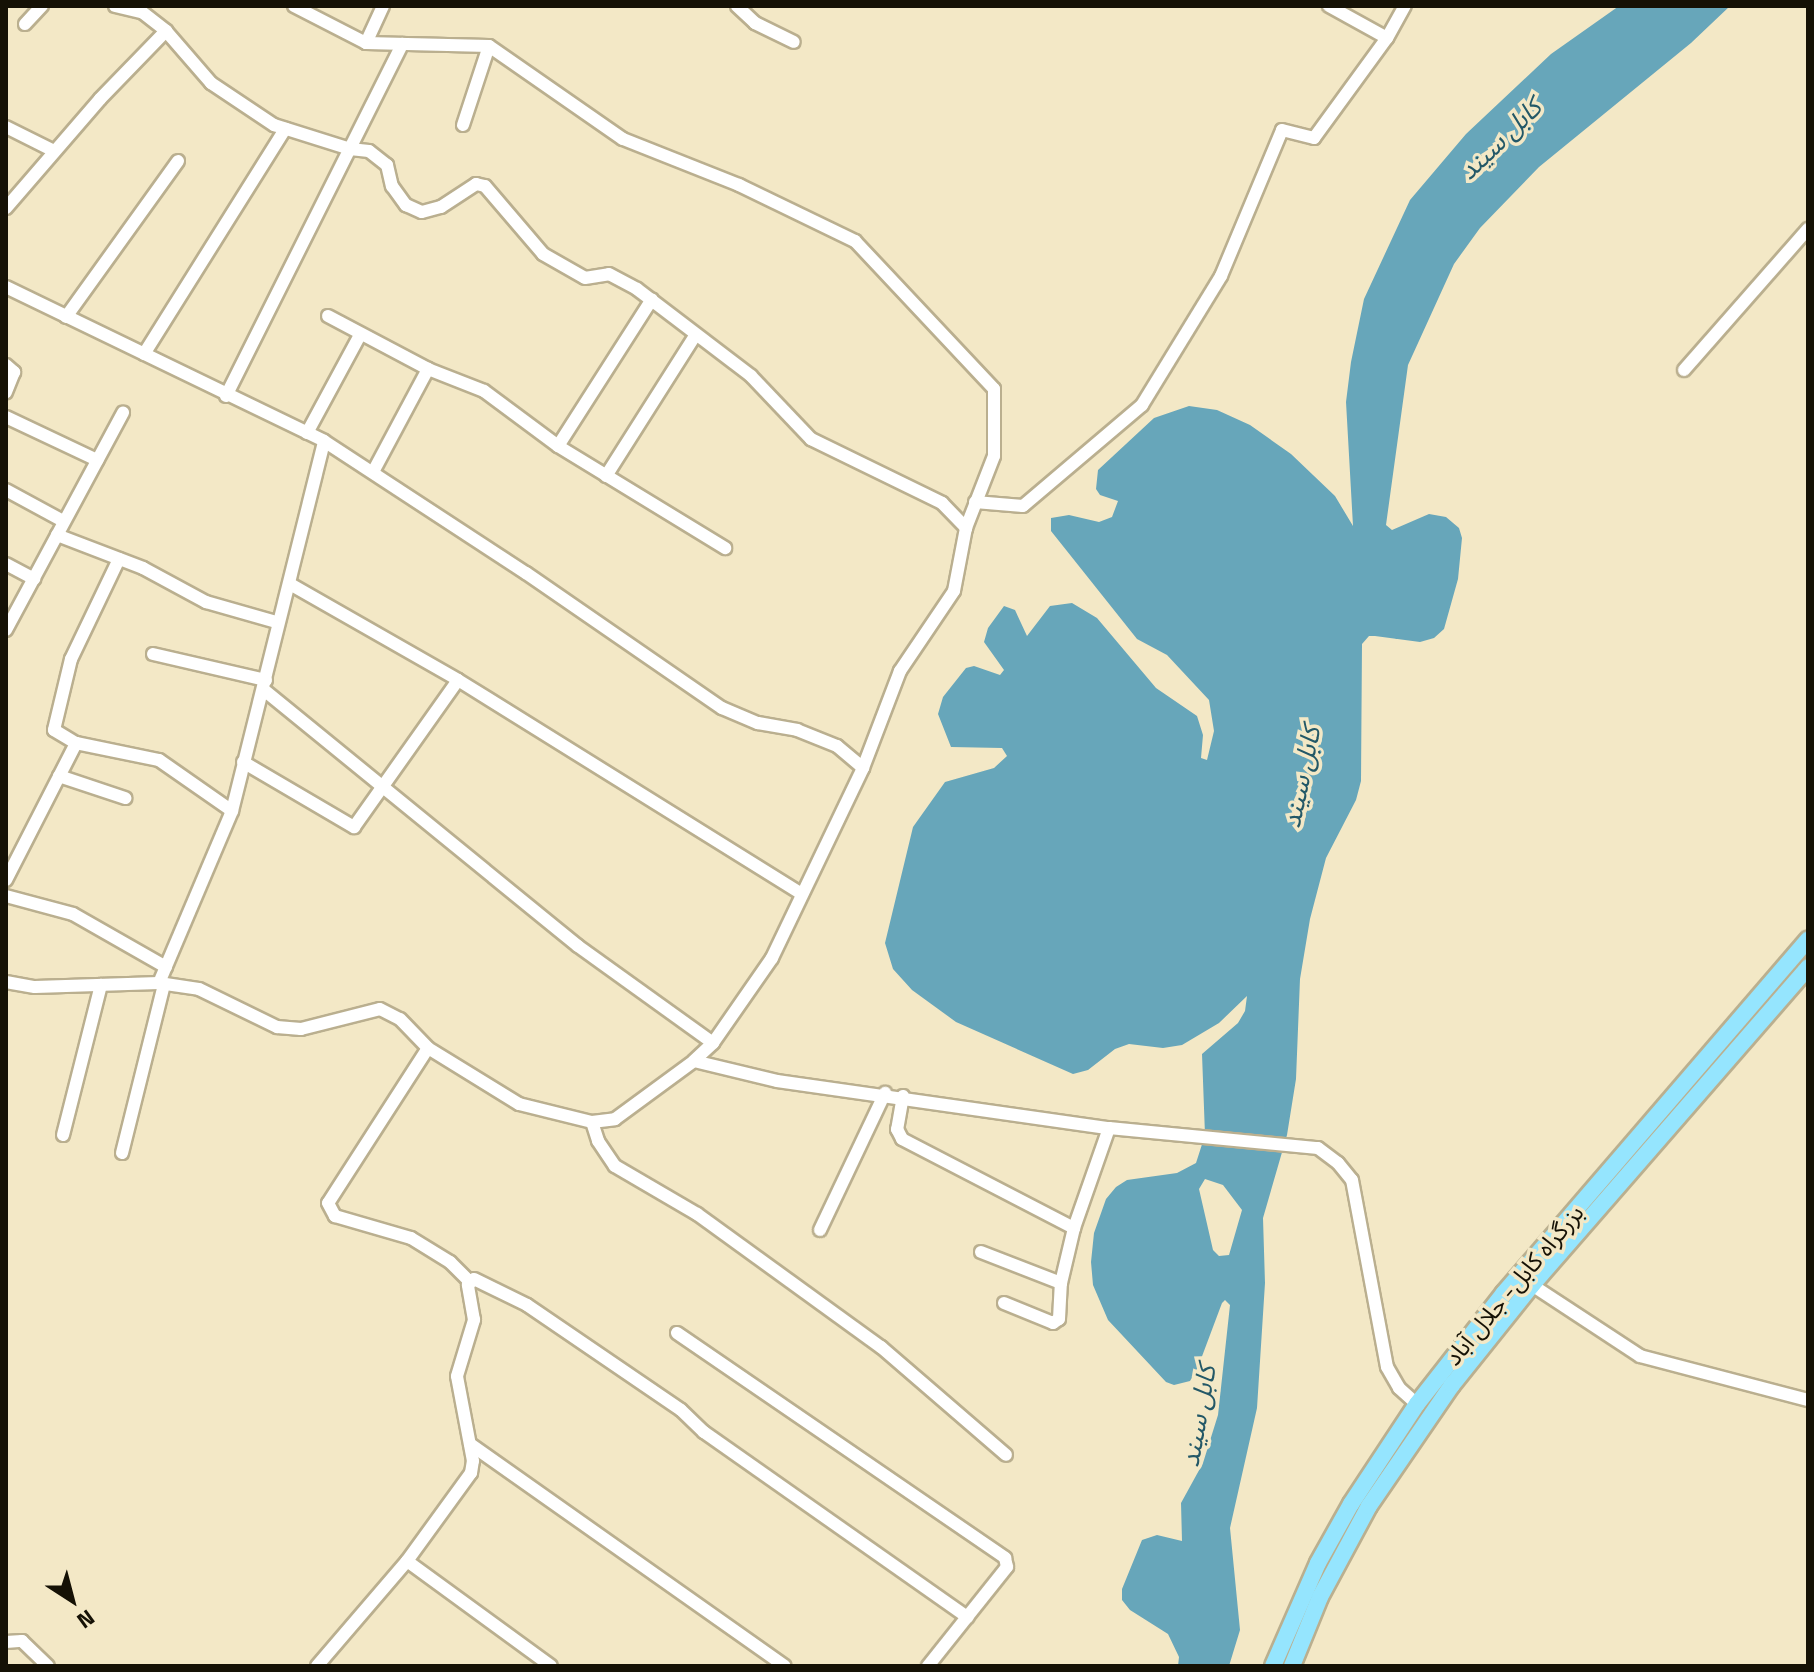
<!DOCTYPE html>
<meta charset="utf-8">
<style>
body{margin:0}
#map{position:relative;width:1814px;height:1672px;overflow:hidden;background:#f3e8c6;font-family:"Titillium Web","Noto Sans Arabic",sans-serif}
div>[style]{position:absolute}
.water>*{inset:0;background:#67a6ba}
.roads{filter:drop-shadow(2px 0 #baaf8f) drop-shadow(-2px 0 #baaf8f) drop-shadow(0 2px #baaf8f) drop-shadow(0 -2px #baaf8f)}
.minor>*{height:12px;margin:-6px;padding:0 6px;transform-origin:6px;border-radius:6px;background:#fff}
.highway>*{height:16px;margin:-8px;padding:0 8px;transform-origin:8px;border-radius:8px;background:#95e5fe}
span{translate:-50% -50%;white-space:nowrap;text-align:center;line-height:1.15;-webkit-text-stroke:7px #f3e8c6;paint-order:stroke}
.street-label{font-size:24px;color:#151105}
.water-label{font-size:26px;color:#235867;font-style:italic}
.frame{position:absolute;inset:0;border:8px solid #151105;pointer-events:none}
.north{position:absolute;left:32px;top:1560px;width:80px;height:80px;-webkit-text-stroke:6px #f3e8c6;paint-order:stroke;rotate:144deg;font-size:22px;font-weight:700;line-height:32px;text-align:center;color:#151105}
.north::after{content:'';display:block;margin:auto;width:28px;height:36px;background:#151105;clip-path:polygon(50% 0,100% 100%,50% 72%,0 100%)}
</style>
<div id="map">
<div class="water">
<div style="clip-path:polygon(evenodd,1619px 6px,1730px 6px,1691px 43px,1539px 167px,1480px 228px,1454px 264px,1408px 365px,1386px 525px,1392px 530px,1429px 514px,1446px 517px,1459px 528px,1462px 538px,1458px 579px,1444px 629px,1434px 638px,1420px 642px,1375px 636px,1369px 636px,1362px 644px,1361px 781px,1356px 800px,1326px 858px,1310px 919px,1300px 979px,1296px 1079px,1287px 1135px,1263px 1218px,1265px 1283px,1257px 1408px,1230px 1528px,1240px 1630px,1229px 1666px,1178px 1666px,1179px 1657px,1168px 1634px,1130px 1610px,1122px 1600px,1122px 1589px,1142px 1540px,1157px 1535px,1182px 1541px,1181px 1503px,1203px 1463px,1218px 1415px,1230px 1305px,1225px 1300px,1222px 1303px,1198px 1367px,1190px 1381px,1174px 1385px,1166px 1382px,1108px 1320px,1093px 1285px,1091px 1262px,1094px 1233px,1106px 1199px,1116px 1187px,1127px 1180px,1177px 1173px,1196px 1163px,1205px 1135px,1202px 1054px,1238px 1023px,1245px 1011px,1247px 996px,1219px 1023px,1182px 1045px,1163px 1048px,1129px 1044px,1115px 1049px,1088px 1070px,1073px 1074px,956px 1022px,912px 990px,893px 969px,885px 943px,913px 827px,945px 782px,994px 768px,1007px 756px,1002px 748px,951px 747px,938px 714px,943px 697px,966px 668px,974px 666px,1000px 675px,1004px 670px,984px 642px,988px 628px,1004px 606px,1015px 610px,1027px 636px,1050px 606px,1072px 603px,1097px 618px,1156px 688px,1197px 716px,1203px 735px,1201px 758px,1207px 760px,1214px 731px,1209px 700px,1167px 655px,1137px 639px,1051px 531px,1051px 518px,1069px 515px,1099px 522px,1112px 517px,1118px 501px,1100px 495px,1096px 489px,1098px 470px,1154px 418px,1189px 406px,1217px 410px,1250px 425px,1291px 454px,1335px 496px,1353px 526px,1346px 402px,1351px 362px,1364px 299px,1410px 200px,1466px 134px,1551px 54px,1619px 6px,1205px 1179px,1223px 1185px,1242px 1210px,1229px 1255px,1219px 1256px,1213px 1250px,1199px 1189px,1205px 1179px)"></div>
</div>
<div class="roads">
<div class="minor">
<div style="left:115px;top:6px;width:28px;rotate:13deg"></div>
<div style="left:142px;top:12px;width:31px;rotate:38deg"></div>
<div style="left:166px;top:31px;width:69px;rotate:49.1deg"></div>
<div style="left:211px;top:83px;width:76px;rotate:33.7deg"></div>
<div style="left:274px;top:125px;width:80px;rotate:17.5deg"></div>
<div style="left:350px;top:149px;width:19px;rotate:6deg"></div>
<div style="left:369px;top:151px;width:23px;rotate:38deg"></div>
<div style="left:387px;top:165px;width:22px;rotate:77deg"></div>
<div style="left:392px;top:186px;width:24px;rotate:54deg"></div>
<div style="left:406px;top:205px;width:17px;rotate:24deg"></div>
<div style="left:422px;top:212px;width:20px;rotate:-15deg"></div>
<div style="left:441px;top:207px;width:42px;rotate:-33.3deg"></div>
<div style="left:476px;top:184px;width:9px;rotate:13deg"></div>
<div style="left:485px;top:186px;width:89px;rotate:49.5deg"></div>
<div style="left:543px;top:254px;width:48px;rotate:29.7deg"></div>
<div style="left:585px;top:278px;width:24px;rotate:-9deg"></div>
<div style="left:609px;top:274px;width:32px;rotate:28deg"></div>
<div style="left:637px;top:289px;width:143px;rotate:37.3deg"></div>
<div style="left:751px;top:376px;width:87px;rotate:46.4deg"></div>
<div style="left:811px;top:439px;width:146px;rotate:26deg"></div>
<div style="left:942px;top:503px;width:35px;rotate:46deg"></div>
<div style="left:294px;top:6px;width:81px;rotate:27.2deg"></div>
<div style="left:366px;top:43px;width:123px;rotate:1.4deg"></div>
<div style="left:489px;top:46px;width:163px;rotate:34.8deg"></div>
<div style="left:623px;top:139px;width:125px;rotate:21.6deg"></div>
<div style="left:739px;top:185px;width:129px;rotate:25.8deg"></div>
<div style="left:855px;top:241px;width:203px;rotate:46.8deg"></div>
<div style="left:994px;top:389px;width:67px;rotate:90deg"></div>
<div style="left:994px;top:456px;width:77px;rotate:111.3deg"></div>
<div style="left:966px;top:528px;width:64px;rotate:100.8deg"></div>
<div style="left:954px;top:591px;width:97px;rotate:124deg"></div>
<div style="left:900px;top:671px;width:104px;rotate:110.9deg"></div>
<div style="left:863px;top:768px;width:211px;rotate:115.6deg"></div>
<div style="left:772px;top:958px;width:103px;rotate:124.8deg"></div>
<div style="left:713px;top:1043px;width:26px;rotate:137deg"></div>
<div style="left:737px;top:6px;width:25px;rotate:43deg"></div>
<div style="left:755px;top:23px;width:43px;rotate:26deg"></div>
<div style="left:1329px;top:6px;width:66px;rotate:28.9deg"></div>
<div style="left:25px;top:24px;width:25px;rotate:-47deg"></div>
<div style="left:366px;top:43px;width:41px;rotate:-65.3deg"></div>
<div style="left:463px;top:125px;width:83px;rotate:-71.8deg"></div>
<div style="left:6px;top:127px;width:54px;rotate:26.6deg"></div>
<div style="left:6px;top:208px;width:144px;rotate:-49.2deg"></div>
<div style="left:100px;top:99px;width:95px;rotate:-45.9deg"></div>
<div style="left:6px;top:287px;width:353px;rotate:25.8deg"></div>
<div style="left:324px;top:441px;width:241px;rotate:33.2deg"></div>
<div style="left:526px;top:573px;width:238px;rotate:34.6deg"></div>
<div style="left:722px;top:708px;width:39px;rotate:23deg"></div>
<div style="left:758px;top:723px;width:40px;rotate:10deg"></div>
<div style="left:797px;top:730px;width:43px;rotate:21.8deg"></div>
<div style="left:837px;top:746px;width:34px;rotate:40deg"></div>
<div style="left:328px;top:316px;width:113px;rotate:27.9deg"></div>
<div style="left:428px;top:369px;width:60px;rotate:21.4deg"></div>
<div style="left:484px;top:391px;width:92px;rotate:36.6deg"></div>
<div style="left:558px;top:446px;width:196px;rotate:31.4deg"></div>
<div style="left:66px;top:317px;width:192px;rotate:-54.3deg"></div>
<div style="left:144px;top:354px;width:266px;rotate:-57.9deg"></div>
<div style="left:6px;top:365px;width:11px;rotate:41deg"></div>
<div style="left:14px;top:372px;width:22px;rotate:112deg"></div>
<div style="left:1684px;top:370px;width:188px;rotate:-48.7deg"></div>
<div style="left:226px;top:396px;width:394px;rotate:-63.4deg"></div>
<div style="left:6px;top:417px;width:101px;rotate:25.3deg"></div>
<div style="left:307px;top:433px;width:111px;rotate:-61.6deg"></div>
<div style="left:558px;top:446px;width:174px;rotate:-57.4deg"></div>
<div style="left:373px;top:472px;width:117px;rotate:-61.9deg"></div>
<div style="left:606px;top:476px;width:166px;rotate:-57.6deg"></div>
<div style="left:6px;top:490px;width:65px;rotate:28.5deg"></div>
<div style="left:975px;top:502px;width:48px;rotate:4.8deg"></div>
<div style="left:1023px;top:506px;width:156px;rotate:-40.3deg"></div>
<div style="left:1142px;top:405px;width:151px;rotate:-58.5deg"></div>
<div style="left:1221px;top:276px;width:158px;rotate:-67.3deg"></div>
<div style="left:1282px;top:130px;width:33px;rotate:14deg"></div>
<div style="left:1314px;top:138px;width:124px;rotate:-53.9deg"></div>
<div style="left:1387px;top:38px;width:37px;rotate:-61deg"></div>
<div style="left:57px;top:535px;width:92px;rotate:21deg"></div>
<div style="left:143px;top:568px;width:72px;rotate:28.4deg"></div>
<div style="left:206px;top:602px;width:73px;rotate:15.9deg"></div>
<div style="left:119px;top:559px;width:111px;rotate:115.6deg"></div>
<div style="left:71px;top:659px;width:73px;rotate:103.5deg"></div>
<div style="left:54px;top:730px;width:26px;rotate:31deg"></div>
<div style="left:76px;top:743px;width:85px;rotate:11.6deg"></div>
<div style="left:159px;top:760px;width:89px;rotate:34.9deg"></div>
<div style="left:6px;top:564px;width:32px;rotate:28deg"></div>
<div style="left:290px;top:584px;width:193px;rotate:29.7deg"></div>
<div style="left:458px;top:680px;width:405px;rotate:31.9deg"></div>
<div style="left:6px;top:630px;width:247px;rotate:-61.7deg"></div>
<div style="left:153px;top:654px;width:116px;rotate:13deg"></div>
<div style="left:264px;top:690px;width:405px;rotate:39.2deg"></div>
<div style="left:578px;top:946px;width:166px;rotate:35.7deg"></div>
<div style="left:243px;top:762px;width:129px;rotate:30.4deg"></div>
<div style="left:354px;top:827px;width:180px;rotate:-54.7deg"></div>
<div style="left:59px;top:776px;width:70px;rotate:18.4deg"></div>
<div style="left:6px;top:880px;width:154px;rotate:-62.9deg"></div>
<div style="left:6px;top:896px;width:69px;rotate:15deg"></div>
<div style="left:73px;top:914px;width:107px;rotate:29.7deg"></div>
<div style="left:6px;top:982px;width:29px;rotate:10deg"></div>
<div style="left:35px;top:987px;width:124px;rotate:-1.8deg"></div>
<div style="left:159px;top:983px;width:40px;rotate:8.5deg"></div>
<div style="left:199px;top:989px;width:87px;rotate:26deg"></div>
<div style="left:277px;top:1027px;width:24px;rotate:5deg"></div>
<div style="left:301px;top:1029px;width:81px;rotate:-14.2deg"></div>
<div style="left:380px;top:1009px;width:22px;rotate:27deg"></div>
<div style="left:400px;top:1019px;width:40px;rotate:46deg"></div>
<div style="left:428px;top:1048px;width:107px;rotate:31.6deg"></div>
<div style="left:519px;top:1104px;width:75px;rotate:13.9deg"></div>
<div style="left:592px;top:1122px;width:23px;rotate:-7deg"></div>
<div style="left:615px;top:1119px;width:98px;rotate:-36.3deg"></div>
<div style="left:694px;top:1061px;width:85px;rotate:13.5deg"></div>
<div style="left:777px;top:1081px;width:335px;rotate:8.1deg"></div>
<div style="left:1109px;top:1128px;width:210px;rotate:5.5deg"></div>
<div style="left:1318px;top:1148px;width:25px;rotate:37deg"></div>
<div style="left:1338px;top:1163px;width:22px;rotate:51deg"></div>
<div style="left:1352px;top:1180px;width:190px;rotate:79.4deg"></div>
<div style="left:1387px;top:1367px;width:24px;rotate:60deg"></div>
<div style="left:1399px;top:1388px;width:24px;rotate:42deg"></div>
<div style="left:159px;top:983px;width:187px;rotate:-67deg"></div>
<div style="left:232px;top:811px;width:381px;rotate:-76deg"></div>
<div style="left:428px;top:1048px;width:184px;rotate:122.8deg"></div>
<div style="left:328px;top:1203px;width:15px;rotate:62deg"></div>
<div style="left:335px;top:1216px;width:79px;rotate:16.1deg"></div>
<div style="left:411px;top:1238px;width:46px;rotate:31.6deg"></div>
<div style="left:450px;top:1262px;width:27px;rotate:45deg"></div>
<div style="left:903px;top:1096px;width:34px;rotate:100deg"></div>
<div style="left:897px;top:1129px;width:11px;rotate:63deg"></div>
<div style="left:902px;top:1139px;width:194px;rotate:27.4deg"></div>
<div style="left:592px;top:1122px;width:20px;rotate:72deg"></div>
<div style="left:598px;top:1141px;width:30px;rotate:56deg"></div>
<div style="left:615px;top:1166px;width:95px;rotate:30.3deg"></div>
<div style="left:697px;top:1214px;width:227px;rotate:35.9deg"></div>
<div style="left:881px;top:1347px;width:165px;rotate:40.8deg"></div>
<div style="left:63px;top:1135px;width:155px;rotate:-75.8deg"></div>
<div style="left:122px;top:1153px;width:174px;rotate:-76deg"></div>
<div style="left:820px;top:1230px;width:152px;rotate:-64.6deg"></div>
<div style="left:981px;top:1252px;width:86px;rotate:21.2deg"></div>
<div style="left:1532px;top:1285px;width:129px;rotate:33.3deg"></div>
<div style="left:1640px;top:1356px;width:174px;rotate:14.7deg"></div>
<div style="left:1004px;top:1303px;width:53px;rotate:22.2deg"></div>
<div style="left:1053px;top:1323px;width:7px;rotate:-34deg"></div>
<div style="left:1059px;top:1319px;width:36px;rotate:-87deg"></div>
<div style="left:1061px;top:1283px;width:57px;rotate:-76.7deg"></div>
<div style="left:1074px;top:1228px;width:106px;rotate:-70.7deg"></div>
<div style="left:677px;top:1333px;width:398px;rotate:34.4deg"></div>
<div style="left:1005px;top:1558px;width:9px;rotate:77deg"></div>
<div style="left:1007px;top:1567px;width:127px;rotate:128.6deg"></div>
<div style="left:470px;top:1444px;width:385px;rotate:35.2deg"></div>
<div style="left:407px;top:1561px;width:178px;rotate:36.1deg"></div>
<div style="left:6px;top:1642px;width:16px;rotate:-4deg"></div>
<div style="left:22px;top:1641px;width:36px;rotate:44deg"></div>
<div style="left:317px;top:1666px;width:138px;rotate:-49.4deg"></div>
<div style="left:407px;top:1561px;width:109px;rotate:-54deg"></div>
<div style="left:471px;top:1473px;width:12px;rotate:-81deg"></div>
<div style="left:473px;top:1461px;width:86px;rotate:-100.7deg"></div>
<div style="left:457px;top:1376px;width:59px;rotate:-73.1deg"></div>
<div style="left:474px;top:1320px;width:36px;rotate:-100deg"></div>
<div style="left:468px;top:1285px;width:8px;rotate:-45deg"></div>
<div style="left:474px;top:1279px;width:59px;rotate:26.1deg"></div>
<div style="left:527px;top:1305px;width:186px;rotate:34.3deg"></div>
<div style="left:681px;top:1410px;width:32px;rotate:44deg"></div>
<div style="left:704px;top:1432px;width:322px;rotate:35.1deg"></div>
</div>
<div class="highway">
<div style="left:1273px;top:1666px;width:112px;rotate:-66.4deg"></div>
<div style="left:1318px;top:1563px;width:68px;rotate:-60.8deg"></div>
<div style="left:1351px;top:1504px;width:120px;rotate:-56.6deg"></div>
<div style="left:1417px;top:1404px;width:141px;rotate:-51.9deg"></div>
<div style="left:1504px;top:1293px;width:466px;rotate:-49.3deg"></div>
<div style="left:1292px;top:1666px;width:74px;rotate:-67.9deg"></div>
<div style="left:1320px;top:1597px;width:103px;rotate:-61.7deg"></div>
<div style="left:1369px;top:1506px;width:147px;rotate:-55.6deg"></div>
<div style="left:1452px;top:1385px;width:128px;rotate:-51.3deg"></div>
<div style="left:1532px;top:1285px;width:421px;rotate:-49deg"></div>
</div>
</div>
<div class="street-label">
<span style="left:1514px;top:1285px;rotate:-50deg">بزرگراه کابل- جلال آباد</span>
</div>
<div class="water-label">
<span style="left:1500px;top:139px;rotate:-44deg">کابل سيند</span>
<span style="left:1301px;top:777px;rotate:-78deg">کابل سيند</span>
<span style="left:1198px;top:1416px;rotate:-80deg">کابل سيند</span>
</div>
<div class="frame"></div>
<div class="north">N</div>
</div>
